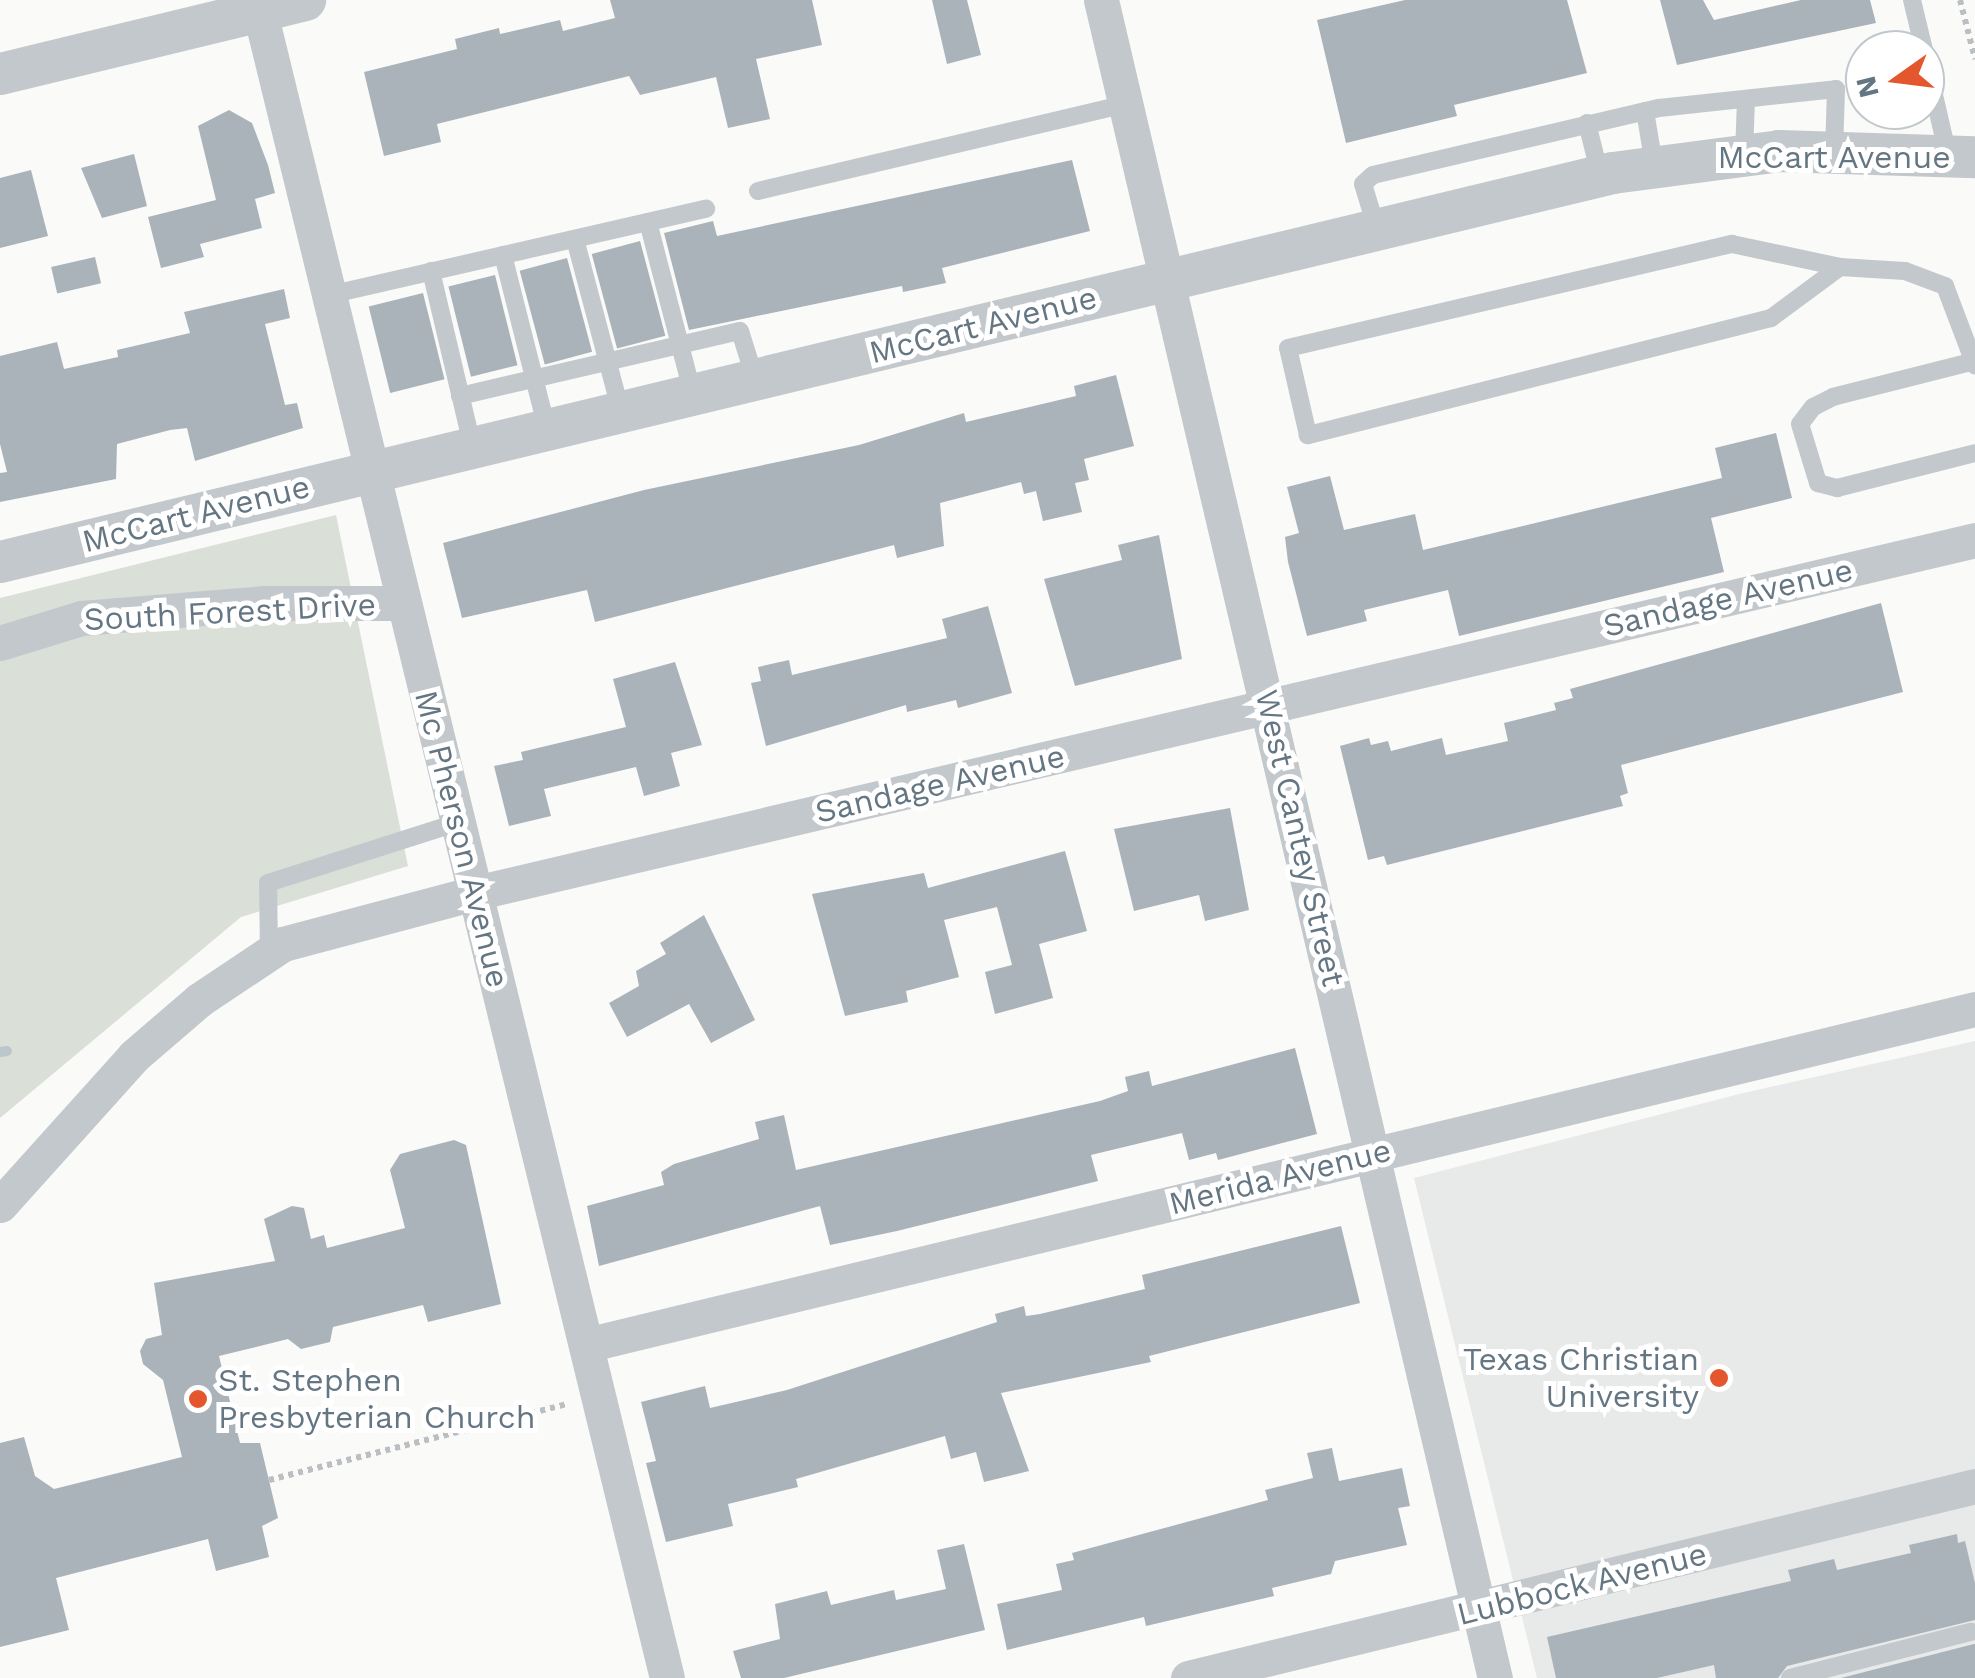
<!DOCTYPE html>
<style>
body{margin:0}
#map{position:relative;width:1975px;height:1678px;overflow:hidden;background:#fafaf8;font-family:"Work Sans",sans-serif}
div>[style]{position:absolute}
.built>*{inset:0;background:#e8e9e9}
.green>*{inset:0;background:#dadfd7}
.stream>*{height:10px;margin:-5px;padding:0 5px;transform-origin:5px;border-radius:5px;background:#bbc7cb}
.building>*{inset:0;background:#aab3b9;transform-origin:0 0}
.path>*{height:6px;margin-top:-3px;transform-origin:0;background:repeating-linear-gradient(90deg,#bbbfc2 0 5px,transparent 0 10px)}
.service>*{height:18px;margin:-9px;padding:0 9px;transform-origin:9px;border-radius:9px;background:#c3c8cc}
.minor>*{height:35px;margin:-17.5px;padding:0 17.5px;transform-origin:17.5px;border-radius:17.5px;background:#c3c8cc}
.tertiary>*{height:42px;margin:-21px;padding:0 21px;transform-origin:21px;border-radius:21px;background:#c3c8cc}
.dots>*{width:28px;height:28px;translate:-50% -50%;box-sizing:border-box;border:5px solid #fff;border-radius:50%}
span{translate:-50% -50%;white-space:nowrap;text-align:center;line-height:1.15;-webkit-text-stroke:10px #fff;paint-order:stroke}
.street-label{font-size:32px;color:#657683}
.poi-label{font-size:32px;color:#657683}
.right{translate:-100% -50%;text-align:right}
.left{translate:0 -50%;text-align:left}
.north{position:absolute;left:1845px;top:30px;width:100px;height:100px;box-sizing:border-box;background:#fff;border:2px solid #c1c8cd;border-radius:50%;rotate:256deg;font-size:28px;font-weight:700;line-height:40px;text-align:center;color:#657683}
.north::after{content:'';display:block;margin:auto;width:35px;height:45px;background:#e4572e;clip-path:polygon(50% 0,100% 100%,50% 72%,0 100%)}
</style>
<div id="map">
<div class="built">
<div style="clip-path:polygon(1975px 1041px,1975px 1678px,1537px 1678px,1414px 1178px,1739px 1094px)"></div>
</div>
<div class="green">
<div style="clip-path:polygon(336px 515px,408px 866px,241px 917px,0 1118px,0 598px)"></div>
</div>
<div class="stream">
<div style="left:0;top:1052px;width:7px;rotate:-8deg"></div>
</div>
<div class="building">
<div style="clip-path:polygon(610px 0,812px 0,822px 45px,756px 59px,770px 119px,728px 128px,716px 77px,640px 95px,629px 76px,437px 124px,441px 142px,384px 156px,364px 72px,457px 49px,455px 39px,499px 28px,500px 34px,560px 20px,563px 31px,615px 18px)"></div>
<div style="clip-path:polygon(932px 0,967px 0,981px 55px,947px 64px)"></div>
<div style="clip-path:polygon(1405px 0,1567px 0,1587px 73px,1454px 105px,1457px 116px,1346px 143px,1317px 20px)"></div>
<div style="clip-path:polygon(1660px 0,1703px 0,1714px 20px,1801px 0,1870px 0,1876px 23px,1677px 65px)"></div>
<div style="clip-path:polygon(229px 110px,252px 123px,268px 165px,275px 193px,255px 199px,262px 228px,200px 244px,204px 257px,161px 268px,148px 217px,216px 200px,198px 126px)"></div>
<div style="clip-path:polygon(134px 154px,147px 206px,102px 218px,81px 168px)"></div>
<div style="clip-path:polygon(1072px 160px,1090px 231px,942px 268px,946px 283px,903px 292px,902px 286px,689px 330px,664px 233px,713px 221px,717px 236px)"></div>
<div style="clip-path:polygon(31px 170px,48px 236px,0 248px,0 178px)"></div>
<div style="left:640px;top:241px;width:98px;height:50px;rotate:75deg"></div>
<div style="left:95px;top:257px;width:27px;height:45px;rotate:77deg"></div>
<div style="left:567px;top:258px;width:97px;height:49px;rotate:75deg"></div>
<div style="left:495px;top:275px;width:93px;height:48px;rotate:76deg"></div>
<div style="clip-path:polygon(284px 289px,290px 318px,265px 324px,285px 405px,297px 403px,303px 428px,195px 461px,187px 428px,170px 430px,117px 444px,116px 479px,0 502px,0 473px,7px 472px,0 444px,0 356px,57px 342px,64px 369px,118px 357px,117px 350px,190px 333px,184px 312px)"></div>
<div style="left:423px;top:293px;width:89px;height:56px;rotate:76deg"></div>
<div style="clip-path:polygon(1116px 375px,1134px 446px,1084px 459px,1089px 480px,1075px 483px,1082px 512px,1043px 521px,1036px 491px,1024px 494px,1021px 482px,940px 503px,944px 546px,897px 558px,894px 545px,595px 622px,587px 590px,462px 618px,443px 543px,644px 490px,859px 445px,964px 413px,966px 422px,1076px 396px,1074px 386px)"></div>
<div style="clip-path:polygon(1776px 433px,1792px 498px,1711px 518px,1724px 572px,1459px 636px,1448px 590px,1364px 610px,1367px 621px,1307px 636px,1288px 562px,1285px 537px,1299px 533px,1287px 487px,1330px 476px,1344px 530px,1415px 514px,1423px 550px,1722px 478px,1715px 448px)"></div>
<div style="clip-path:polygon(1159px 535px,1182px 659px,1075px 686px,1044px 579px,1122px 560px,1118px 545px)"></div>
<div style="clip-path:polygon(1881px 603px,1903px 692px,1621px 765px,1628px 793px,1620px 796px,1623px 806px,1387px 865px,1384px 856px,1368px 860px,1340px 746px,1369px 738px,1371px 745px,1388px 741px,1391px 751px,1442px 738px,1446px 755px,1508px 741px,1504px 723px,1556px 710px,1554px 703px,1573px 698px,1570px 689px)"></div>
<div style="clip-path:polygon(988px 606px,1012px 693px,958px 708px,956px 700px,907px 712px,906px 705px,766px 746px,751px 683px,761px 681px,758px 667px,789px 660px,792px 675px,947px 638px,942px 619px)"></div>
<div style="clip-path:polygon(675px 662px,702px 745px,671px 753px,680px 786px,644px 796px,636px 767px,544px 789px,551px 816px,509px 826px,494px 766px,523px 760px,521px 752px,626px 727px,613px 679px)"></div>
<div style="clip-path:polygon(1230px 808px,1249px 910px,1205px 921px,1199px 895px,1134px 911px,1114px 829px)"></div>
<div style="clip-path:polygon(1065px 851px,1087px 931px,1039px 944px,1053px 998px,995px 1014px,985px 972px,1012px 965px,997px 907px,944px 920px,959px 977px,906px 991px,908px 1002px,845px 1016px,812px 894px,924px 873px,928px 888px)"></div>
<div style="clip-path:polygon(704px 915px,755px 1020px,711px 1043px,689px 1004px,627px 1037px,609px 1003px,639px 986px,636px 971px,666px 954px,660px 943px)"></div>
<div style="clip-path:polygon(1295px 1048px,1317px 1134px,1218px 1160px,1216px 1153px,1189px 1160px,1182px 1133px,1091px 1155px,1098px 1181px,897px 1231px,830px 1245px,820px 1206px,599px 1266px,587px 1206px,664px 1185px,661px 1172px,674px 1164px,759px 1139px,755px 1122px,784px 1115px,796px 1170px,1100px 1101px,1128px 1091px,1125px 1077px,1149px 1071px,1152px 1086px)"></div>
<div style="clip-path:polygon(454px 1140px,466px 1145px,501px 1304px,428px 1322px,423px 1305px,333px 1327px,330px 1342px,301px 1349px,288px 1339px,219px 1356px,240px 1443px,260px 1443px,278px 1518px,262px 1526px,269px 1557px,216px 1571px,208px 1539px,56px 1578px,69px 1630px,0 1647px,0 1443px,24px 1437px,35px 1476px,54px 1489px,182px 1457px,163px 1380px,143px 1364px,140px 1351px,146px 1339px,162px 1335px,154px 1283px,275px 1261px,264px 1219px,292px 1206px,304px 1208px,311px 1239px,324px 1235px,327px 1248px,405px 1228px,390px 1170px,400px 1154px)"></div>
<div style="clip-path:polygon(1341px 1226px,1360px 1303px,1149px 1356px,1151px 1362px,1001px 1393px,1029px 1471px,984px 1482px,976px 1452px,951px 1459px,945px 1436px,796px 1479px,798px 1487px,728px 1504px,733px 1526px,666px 1542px,646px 1463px,656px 1461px,641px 1402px,705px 1386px,710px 1408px,787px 1390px,997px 1322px,995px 1314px,1024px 1306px,1026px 1316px,1040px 1314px,1145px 1289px,1142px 1275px)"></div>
<div style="clip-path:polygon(1332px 1448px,1339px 1481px,1402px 1468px,1410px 1506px,1398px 1508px,1407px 1545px,1335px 1561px,1331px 1574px,1272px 1588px,1274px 1596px,1146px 1626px,1144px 1617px,1007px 1650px,997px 1604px,1062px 1590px,1056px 1564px,1074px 1560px,1072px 1553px,1268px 1500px,1265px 1490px,1313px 1478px,1307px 1453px)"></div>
<div style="clip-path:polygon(1957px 1534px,1958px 1543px,1965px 1541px,1975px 1583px,1975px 1620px,1787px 1666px,1778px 1678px,1716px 1678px,1714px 1665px,1657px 1678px,1556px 1678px,1547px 1637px,1791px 1581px,1788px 1570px,1834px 1559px,1837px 1570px,1911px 1553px,1909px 1545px)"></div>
<div style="clip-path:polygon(964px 1544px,985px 1630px,784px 1678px,741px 1678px,733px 1651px,780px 1639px,775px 1604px,827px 1591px,831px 1605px,894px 1590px,896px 1600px,946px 1589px,937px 1550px)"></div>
<div style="clip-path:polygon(1975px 1644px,1975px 1678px,1841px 1678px,1974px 1644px)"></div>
</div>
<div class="path">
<div style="left:1960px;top:0;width:61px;rotate:75.7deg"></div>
<div style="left:269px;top:1480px;width:309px;rotate:-14.3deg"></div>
</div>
<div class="service">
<div style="left:1912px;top:0;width:51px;rotate:76.5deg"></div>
<div style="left:1925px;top:56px;width:103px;rotate:77deg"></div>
<div style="left:1645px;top:111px;width:55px;rotate:80.5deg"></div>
<div style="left:1587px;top:123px;width:54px;rotate:76deg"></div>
<div style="left:1744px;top:154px;width:55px;rotate:-87.9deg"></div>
<div style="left:758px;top:191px;width:378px;rotate:-13.3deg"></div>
<div style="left:648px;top:222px;width:179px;rotate:75.4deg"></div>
<div style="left:1377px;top:230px;width:48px;rotate:-106.9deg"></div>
<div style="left:1363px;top:184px;width:13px;rotate:-42deg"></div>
<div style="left:1373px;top:175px;width:294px;rotate:-13.2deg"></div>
<div style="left:1659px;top:108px;width:178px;rotate:-6.1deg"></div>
<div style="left:1836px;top:89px;width:63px;rotate:91.8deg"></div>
<div style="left:575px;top:239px;width:179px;rotate:75.1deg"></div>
<div style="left:1732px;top:244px;width:110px;rotate:12deg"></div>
<div style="left:1840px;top:267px;width:86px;rotate:143.5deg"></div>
<div style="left:1771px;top:318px;width:478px;rotate:165.8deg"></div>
<div style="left:1308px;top:435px;width:89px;rotate:-102.9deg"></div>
<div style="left:1288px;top:348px;width:456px;rotate:-13.2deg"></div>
<div style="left:503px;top:255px;width:179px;rotate:75.8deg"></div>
<div style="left:1840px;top:267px;width:65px;rotate:3.5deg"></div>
<div style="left:1905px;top:271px;width:43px;rotate:20.6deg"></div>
<div style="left:1945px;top:286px;width:85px;rotate:69.2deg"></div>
<div style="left:431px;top:271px;width:182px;rotate:76.7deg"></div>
<div style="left:329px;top:295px;width:387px;rotate:-12.9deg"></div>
<div style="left:1975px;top:361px;width:146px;rotate:165.8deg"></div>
<div style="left:1833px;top:397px;width:22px;rotate:153deg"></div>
<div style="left:1813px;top:407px;width:21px;rotate:127deg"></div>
<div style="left:1800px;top:424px;width:62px;rotate:73deg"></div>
<div style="left:1818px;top:483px;width:20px;rotate:15deg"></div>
<div style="left:1837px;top:488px;width:142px;rotate:-14.2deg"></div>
<div style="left:460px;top:396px;width:287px;rotate:-13.1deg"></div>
<div style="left:740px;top:331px;width:50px;rotate:72.6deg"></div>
<div style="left:269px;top:953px;width:70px;rotate:-90.8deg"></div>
<div style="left:268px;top:883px;width:201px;rotate:-17.7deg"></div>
<div style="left:1790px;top:1678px;width:187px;rotate:-14.3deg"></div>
</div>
<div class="minor">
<div style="left:257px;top:0;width:1727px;rotate:76.27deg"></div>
<div style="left:1101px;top:0;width:1724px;rotate:76.79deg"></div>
<div style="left:0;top:643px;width:86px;rotate:-17deg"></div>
<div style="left:82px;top:618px;width:184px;rotate:-4.7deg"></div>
<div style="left:265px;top:603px;width:139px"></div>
<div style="left:0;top:1205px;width:200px;rotate:-48deg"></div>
<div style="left:134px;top:1056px;width:86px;rotate:-40.7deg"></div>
<div style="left:199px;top:1000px;width:101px;rotate:-33.7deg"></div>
<div style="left:283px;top:944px;width:199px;rotate:-14.9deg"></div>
<div style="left:475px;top:893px;width:1541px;rotate:-13.24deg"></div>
<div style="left:586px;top:1345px;width:1429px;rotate:-13.6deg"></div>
<div style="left:1188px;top:1678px;width:810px;rotate:-13.71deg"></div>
</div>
<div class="tertiary">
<div style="left:0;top:74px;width:314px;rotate:-13.6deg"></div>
<div style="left:0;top:562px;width:1659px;rotate:-13.56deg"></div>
<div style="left:1613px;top:173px;width:167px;rotate:-7.5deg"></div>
<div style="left:1779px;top:151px;width:196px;rotate:1.8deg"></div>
</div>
<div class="dots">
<div style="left:1719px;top:1378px;background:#e4572e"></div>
<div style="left:198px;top:1399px;background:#e4572e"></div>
</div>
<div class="street-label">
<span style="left:1834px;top:157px">McCart Avenue</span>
<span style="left:983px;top:325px;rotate:-14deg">McCart Avenue</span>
<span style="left:196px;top:514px;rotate:-14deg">McCart Avenue</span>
<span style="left:1728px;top:598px;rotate:-13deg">Sandage Avenue</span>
<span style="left:230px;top:612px;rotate:-3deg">South Forest Drive</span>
<span style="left:940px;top:784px;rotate:-13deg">Sandage Avenue</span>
<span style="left:1300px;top:838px;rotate:77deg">West Cantey Street</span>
<span style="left:462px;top:839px;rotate:76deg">Mc Pherson Avenue</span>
<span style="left:1280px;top:1177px;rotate:-14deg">Merida Avenue</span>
<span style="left:1582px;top:1584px;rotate:-14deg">Lubbock Avenue</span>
</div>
<div class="poi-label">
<span class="right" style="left:1699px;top:1378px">Texas Christian<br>University</span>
<span class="left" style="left:218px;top:1399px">St. Stephen<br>Presbyterian Church</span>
</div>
<div class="north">N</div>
</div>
